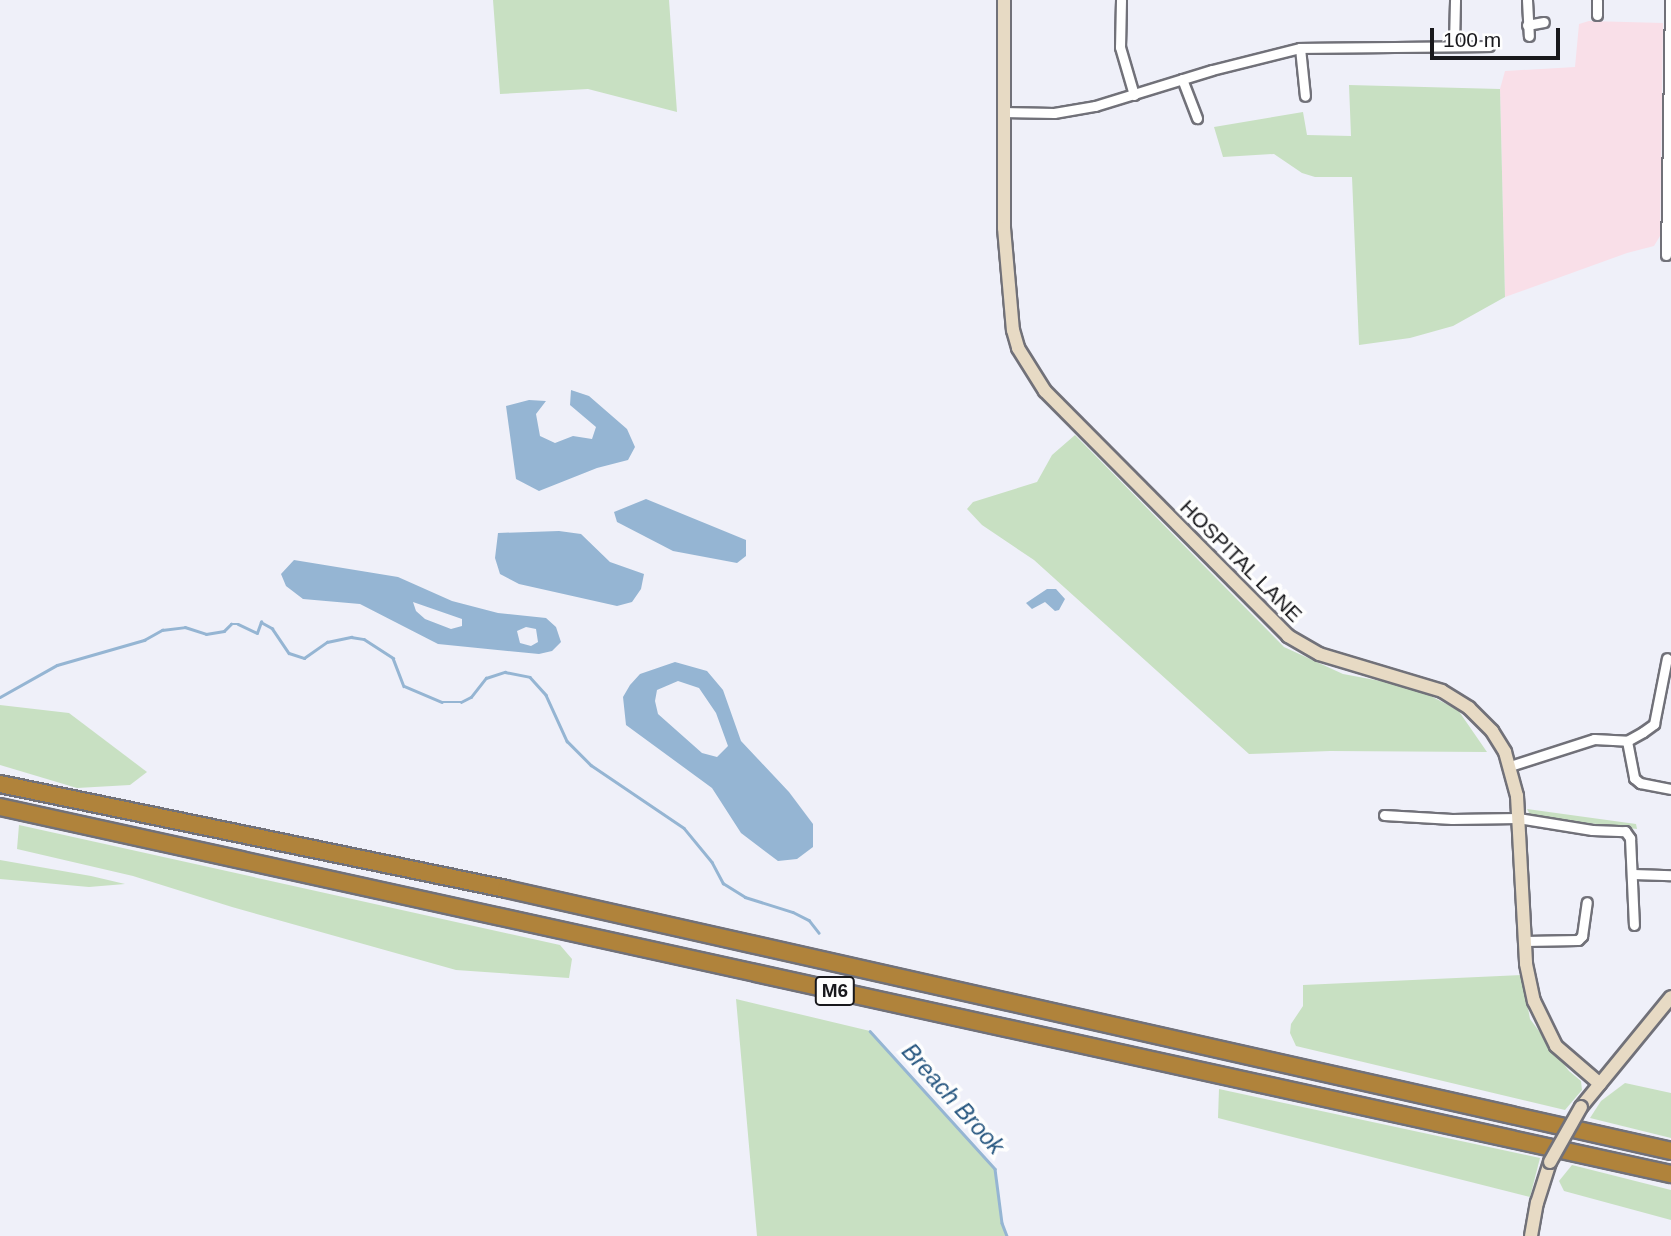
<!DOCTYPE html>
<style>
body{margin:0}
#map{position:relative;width:1671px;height:1236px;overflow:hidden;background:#eff0f9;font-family:Helvetica,sans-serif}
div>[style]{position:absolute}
.education>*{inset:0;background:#f9dfe8}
.green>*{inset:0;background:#c8e0c2}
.water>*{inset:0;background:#95b5d3}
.stream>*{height:2.5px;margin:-1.25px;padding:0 1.25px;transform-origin:1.25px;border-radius:1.25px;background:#95b5d3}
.roads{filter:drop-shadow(2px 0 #717179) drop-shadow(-2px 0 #717179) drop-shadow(0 2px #717179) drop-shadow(0 -2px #717179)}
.street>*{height:9px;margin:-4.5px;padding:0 4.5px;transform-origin:4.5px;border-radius:4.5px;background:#fff}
.secondary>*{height:12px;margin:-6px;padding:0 6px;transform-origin:6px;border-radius:6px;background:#e7dac4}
.highway>*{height:16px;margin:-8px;padding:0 8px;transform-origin:8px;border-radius:8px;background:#b0833b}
.bridges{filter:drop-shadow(2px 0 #717179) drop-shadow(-2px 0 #717179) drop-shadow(0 2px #717179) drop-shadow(0 -2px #717179)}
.secondary-bridge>*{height:12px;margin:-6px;padding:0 6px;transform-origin:6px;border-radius:6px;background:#e7dac4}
span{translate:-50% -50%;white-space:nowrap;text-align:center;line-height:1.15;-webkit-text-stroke:7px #fefefe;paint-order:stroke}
.shield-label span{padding:2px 5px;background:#fefefe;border:2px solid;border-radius:5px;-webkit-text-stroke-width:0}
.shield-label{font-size:19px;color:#18181c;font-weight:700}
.street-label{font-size:21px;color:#18181c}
.water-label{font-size:23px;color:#25557f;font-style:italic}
.scale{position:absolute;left:1430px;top:28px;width:130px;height:32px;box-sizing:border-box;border:4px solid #18181c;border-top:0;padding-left:9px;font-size:21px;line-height:24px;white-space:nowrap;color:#18181c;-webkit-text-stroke:5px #fefefe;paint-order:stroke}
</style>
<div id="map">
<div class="education">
<div style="clip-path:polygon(1589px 21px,1663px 23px,1660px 236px,1654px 246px,1627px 253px,1505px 297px,1500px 89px,1505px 71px,1575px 67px,1579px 24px)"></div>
</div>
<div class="green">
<div style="clip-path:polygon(493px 0,669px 0,677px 112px,588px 89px,500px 94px)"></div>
<div style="clip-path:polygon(1349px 85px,1500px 89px,1505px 297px,1453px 326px,1410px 338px,1359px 345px,1352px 177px,1315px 177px,1302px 173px,1274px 154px,1223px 157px,1214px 127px,1303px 112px,1307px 135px,1351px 136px)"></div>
<div style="clip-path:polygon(1075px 435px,1284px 647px,1343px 674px,1413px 687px,1458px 710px,1487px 752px,1330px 751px,1249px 754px,1034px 560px,982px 525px,967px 509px,973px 502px,1037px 482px,1052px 455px)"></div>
<div style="clip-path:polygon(0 705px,69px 713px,147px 772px,130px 785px,77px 788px,0 765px)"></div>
<div style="clip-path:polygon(1527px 809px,1636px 824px,1637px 829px,1531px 816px)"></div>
<div style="clip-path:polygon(19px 825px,560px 945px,572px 959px,569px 978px,456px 970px,232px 907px,133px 876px,17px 849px)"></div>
<div style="clip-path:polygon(0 860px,91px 876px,125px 884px,89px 887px,0 879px)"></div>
<div style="clip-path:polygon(1522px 975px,1530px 1019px,1569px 1071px,1581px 1081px,1582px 1090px,1565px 1110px,1296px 1046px,1290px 1033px,1291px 1024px,1303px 1006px,1303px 985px)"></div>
<div style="clip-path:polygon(736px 999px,870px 1031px,995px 1169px,1002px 1223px,1007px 1236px,757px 1236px)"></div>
<div style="clip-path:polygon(1625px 1083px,1671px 1093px,1671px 1138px,1590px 1118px,1601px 1101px)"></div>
<div style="clip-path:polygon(1219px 1089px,1540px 1158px,1530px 1197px,1218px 1118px)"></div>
<div style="clip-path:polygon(1572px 1165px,1671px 1190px,1671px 1220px,1564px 1191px,1559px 1181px)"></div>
</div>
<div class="water">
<div style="clip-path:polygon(571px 390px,589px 396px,627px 429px,635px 447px,628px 460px,597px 468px,539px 491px,516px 479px,506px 406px,529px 400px,546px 401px,536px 414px,540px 436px,555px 443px,573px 436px,592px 439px,596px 427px,570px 405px)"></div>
<div style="clip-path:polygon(646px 499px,746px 540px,746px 556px,737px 563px,673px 551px,617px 522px,614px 512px)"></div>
<div style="clip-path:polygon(559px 531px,581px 534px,610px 562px,644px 574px,641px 589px,632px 602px,617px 606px,519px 584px,500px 574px,495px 558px,498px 533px)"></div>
<div style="clip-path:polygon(evenodd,294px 560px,398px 577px,452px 601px,498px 613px,546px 618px,556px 627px,561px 642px,552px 651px,539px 654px,438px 644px,360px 604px,303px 599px,286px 586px,281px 574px,294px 560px,413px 602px,462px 619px,462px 626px,451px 629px,425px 619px,416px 611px,413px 602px,294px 560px,526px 627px,536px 629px,538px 642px,531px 646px,520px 643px,517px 631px,526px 627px)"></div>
<div style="clip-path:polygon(1047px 589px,1056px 589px,1065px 599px,1059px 610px,1055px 611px,1045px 602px,1032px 609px,1026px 603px)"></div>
<div style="clip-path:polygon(evenodd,675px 662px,707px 671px,723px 690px,741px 741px,789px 792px,813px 824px,813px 847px,797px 859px,778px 861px,741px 833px,712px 788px,626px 725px,623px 697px,630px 685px,640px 674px,675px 662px,678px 681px,699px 688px,716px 713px,728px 746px,717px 757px,702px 753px,658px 714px,655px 701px,657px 690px,678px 681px)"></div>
</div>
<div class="stream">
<div style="left:0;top:697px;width:65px;rotate:-29.3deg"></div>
<div style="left:57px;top:665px;width:91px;rotate:-16deg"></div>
<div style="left:144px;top:640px;width:21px;rotate:-29deg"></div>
<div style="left:162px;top:630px;width:23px;rotate:-7deg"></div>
<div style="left:185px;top:627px;width:22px;rotate:18deg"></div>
<div style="left:206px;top:634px;width:18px;rotate:-9deg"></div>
<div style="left:224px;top:631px;width:10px;rotate:-45deg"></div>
<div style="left:231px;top:624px;width:7px"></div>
<div style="left:238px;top:624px;width:21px;rotate:25deg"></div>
<div style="left:257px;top:633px;width:12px;rotate:-70deg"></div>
<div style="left:261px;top:622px;width:13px;rotate:29deg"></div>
<div style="left:272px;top:628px;width:30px;rotate:56deg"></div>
<div style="left:289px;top:653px;width:16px;rotate:18deg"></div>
<div style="left:304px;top:658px;width:28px;rotate:-35deg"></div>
<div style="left:327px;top:642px;width:25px;rotate:-12deg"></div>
<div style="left:351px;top:637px;width:13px;rotate:9deg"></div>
<div style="left:364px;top:639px;width:35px;rotate:33deg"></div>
<div style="left:393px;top:658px;width:30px;rotate:69deg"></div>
<div style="left:404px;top:686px;width:41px;rotate:22.8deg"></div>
<div style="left:442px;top:702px;width:19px"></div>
<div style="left:461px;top:702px;width:11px;rotate:-27deg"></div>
<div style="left:471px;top:697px;width:24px;rotate:-52deg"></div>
<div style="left:486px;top:678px;width:20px;rotate:-18deg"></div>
<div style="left:505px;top:672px;width:25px;rotate:11deg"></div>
<div style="left:530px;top:677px;width:24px;rotate:48deg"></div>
<div style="left:546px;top:695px;width:51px;rotate:65.5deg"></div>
<div style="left:567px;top:741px;width:34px;rotate:45deg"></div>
<div style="left:591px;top:765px;width:112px;rotate:34.1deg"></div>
<div style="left:684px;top:828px;width:44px;rotate:50.5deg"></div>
<div style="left:712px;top:862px;width:24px;rotate:62deg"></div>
<div style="left:723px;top:883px;width:26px;rotate:32deg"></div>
<div style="left:745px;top:897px;width:50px;rotate:17.4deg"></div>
<div style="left:793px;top:912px;width:18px;rotate:27deg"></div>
<div style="left:809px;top:920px;width:16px;rotate:52deg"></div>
<div style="left:870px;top:1031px;width:186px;rotate:47.8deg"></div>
<div style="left:995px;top:1169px;width:54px;rotate:82.6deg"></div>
<div style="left:1002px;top:1223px;width:14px;rotate:69deg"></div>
</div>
<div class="roads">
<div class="street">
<div style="left:1121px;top:0;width:47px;rotate:91.2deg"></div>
<div style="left:1120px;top:47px;width:50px;rotate:73.7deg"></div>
<div style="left:1527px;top:0;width:36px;rotate:87deg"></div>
<div style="left:1597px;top:15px;width:15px;rotate:-90deg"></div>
<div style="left:1527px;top:25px;width:17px;rotate:-10deg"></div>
<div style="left:1454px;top:45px;width:45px;rotate:-88.7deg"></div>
<div style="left:1300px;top:48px;width:48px;rotate:84.1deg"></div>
<div style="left:1182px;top:79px;width:42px;rotate:69deg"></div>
<div style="left:1002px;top:112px;width:52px;rotate:1.1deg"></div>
<div style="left:1054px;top:113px;width:42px;rotate:-9.7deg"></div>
<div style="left:1095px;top:106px;width:122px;rotate:-17.1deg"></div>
<div style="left:1212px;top:70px;width:91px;rotate:-14deg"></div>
<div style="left:1300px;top:48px;width:189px;rotate:-0.6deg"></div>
<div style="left:1666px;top:255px;width:255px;rotate:-89.1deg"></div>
<div style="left:1627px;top:741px;width:38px;rotate:79deg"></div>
<div style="left:1634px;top:778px;width:8px;rotate:40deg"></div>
<div style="left:1640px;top:783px;width:32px;rotate:11deg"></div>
<div style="left:1510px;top:766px;width:88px;rotate:-17.8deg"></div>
<div style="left:1594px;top:739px;width:33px;rotate:3deg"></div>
<div style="left:1627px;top:741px;width:18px;rotate:-29deg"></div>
<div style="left:1643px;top:732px;width:14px;rotate:-36deg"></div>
<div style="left:1654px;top:724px;width:67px;rotate:-78.9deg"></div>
<div style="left:1384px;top:815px;width:68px;rotate:3.4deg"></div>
<div style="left:1452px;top:819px;width:66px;rotate:-0.9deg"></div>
<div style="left:1518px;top:818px;width:75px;rotate:9.2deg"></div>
<div style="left:1592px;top:830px;width:33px;rotate:2deg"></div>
<div style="left:1625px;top:831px;width:9px;rotate:54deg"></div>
<div style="left:1630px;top:838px;width:87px;rotate:87.4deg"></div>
<div style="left:1633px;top:874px;width:38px;rotate:2deg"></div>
<div style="left:1525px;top:941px;width:53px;rotate:-1.1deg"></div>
<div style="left:1578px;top:940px;width:6px;rotate:-45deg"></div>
<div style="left:1582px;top:936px;width:34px;rotate:-82deg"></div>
</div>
<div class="secondary">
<div style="left:1004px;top:0;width:228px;rotate:90deg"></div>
<div style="left:1004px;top:228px;width:102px;rotate:85deg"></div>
<div style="left:1013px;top:330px;width:19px;rotate:74deg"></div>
<div style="left:1018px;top:348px;width:51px;rotate:57.9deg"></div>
<div style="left:1045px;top:391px;width:345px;rotate:45.2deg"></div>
<div style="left:1288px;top:636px;width:36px;rotate:30deg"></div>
<div style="left:1319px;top:654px;width:128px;rotate:16.7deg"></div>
<div style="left:1442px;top:691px;width:32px;rotate:32deg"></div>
<div style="left:1469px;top:708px;width:33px;rotate:45deg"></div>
<div style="left:1492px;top:731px;width:25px;rotate:58deg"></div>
<div style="left:1505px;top:752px;width:46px;rotate:74.7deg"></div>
<div style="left:1517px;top:796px;width:168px;rotate:86.9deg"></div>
<div style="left:1526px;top:964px;width:38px;rotate:78deg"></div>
<div style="left:1534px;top:1001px;width:50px;rotate:63.9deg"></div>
<div style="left:1556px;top:1046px;width:58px;rotate:40.8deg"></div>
<div style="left:1581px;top:1107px;width:142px;rotate:-50.7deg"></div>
<div style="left:1531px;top:1236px;width:34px;rotate:-80deg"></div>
<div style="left:1537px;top:1203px;width:43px;rotate:-72.4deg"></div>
</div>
<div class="highway">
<div style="left:0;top:784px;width:517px;rotate:11.72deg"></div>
<div style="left:506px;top:889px;width:1194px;rotate:12.67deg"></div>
<div style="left:0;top:807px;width:1711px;rotate:12.39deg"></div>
</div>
</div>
<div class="bridges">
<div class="secondary-bridge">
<div style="left:1550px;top:1162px;width:63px;rotate:-60.6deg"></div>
</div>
</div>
<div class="shield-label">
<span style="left:835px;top:991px">M6</span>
</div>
<div class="street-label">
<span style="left:1241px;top:561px;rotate:45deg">HOSPITAL LANE</span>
</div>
<div class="water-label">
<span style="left:953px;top:1099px;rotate:48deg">Breach Brook</span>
</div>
<div class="scale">100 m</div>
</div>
